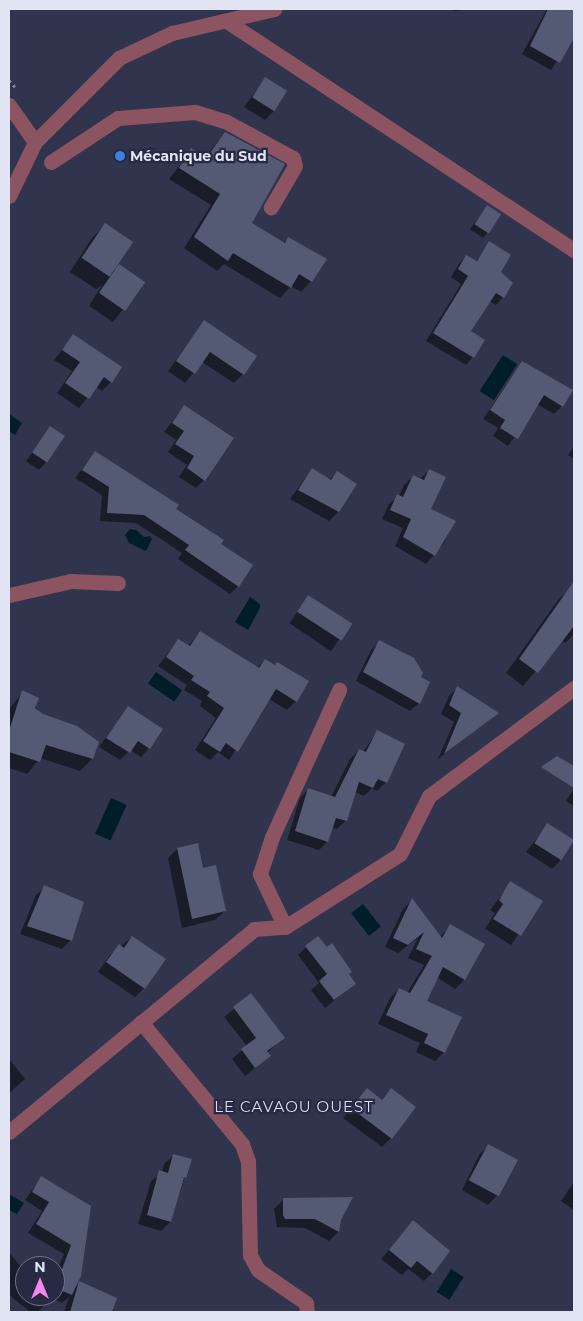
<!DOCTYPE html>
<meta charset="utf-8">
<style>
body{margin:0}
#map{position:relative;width:583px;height:1321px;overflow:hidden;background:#30354d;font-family:Montserrat,sans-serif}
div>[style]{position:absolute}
.water>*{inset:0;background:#001d2a;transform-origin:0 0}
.shadow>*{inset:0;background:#0007;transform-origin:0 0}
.building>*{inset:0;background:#545974;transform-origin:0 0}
.path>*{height:3px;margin-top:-1.5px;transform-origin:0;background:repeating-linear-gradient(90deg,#7a7f93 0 2.5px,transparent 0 6.5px)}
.minor>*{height:15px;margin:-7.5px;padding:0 7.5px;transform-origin:7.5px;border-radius:7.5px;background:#8c5461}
.dots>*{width:14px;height:14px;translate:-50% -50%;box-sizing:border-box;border:2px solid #262a42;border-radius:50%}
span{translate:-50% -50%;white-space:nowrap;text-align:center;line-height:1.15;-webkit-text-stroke:4.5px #262a42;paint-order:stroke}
.poi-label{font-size:14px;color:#e0e4f3;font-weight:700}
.left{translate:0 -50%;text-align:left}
.neighbourhood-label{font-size:15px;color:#d8dffe;letter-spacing:1px}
.frame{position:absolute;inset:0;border:10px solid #e0e4f3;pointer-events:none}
.north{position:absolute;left:15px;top:1256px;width:50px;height:50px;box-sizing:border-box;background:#262a42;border:1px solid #707489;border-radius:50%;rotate:0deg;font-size:14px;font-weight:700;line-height:20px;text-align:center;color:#e0e4f3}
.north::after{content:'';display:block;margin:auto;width:18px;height:22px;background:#f688ed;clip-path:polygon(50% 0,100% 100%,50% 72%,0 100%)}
</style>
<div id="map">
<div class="water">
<div style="left:503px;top:355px;width:17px;height:43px;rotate:33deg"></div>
<div style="clip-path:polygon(9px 414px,22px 423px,15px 435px,9px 431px)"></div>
<div style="clip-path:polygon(130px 529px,136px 530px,144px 537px,150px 536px,152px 539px,146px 551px,129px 543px,125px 535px)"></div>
<div style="clip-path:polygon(250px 597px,260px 604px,260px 608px,248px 630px,235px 622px)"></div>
<div style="left:156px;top:672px;width:32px;height:14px;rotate:35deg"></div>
<div style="left:111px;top:798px;width:17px;height:39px;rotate:24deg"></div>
<div style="left:363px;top:904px;width:29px;height:15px;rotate:52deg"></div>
<div style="clip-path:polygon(9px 1194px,24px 1203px,17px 1214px,9px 1210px)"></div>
<div style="left:451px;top:1269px;width:15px;height:27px;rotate:32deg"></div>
</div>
<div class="shadow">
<div style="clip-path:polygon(453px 9px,475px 9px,453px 11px)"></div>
<div style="clip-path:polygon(547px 9px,574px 9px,574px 36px,551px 70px,522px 54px)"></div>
<div style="clip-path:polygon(265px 79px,274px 111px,265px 120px,244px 107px)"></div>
<div style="clip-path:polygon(225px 133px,250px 224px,283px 243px,288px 239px,311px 281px,301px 292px,291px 286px,280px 298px,224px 264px,217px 271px,184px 248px,211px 205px,169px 179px,192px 150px,205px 157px)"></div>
<div style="clip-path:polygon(487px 206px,487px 233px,483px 238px,470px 229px)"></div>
<div style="clip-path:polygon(105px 225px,114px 269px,144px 282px,113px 322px,89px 306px,102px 285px,96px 289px,70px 272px,92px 238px)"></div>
<div style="clip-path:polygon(490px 243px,503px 297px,496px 305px,489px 301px,469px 331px,473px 357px,466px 365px,426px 341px,461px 284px,451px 277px,459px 264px,466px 256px,475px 262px)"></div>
<div style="clip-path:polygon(204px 322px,243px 374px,234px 383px,202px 362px,185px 383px,168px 371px)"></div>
<div style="clip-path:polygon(73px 336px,111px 382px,102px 391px,96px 387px,79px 408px,57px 393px,72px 371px,54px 360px)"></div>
<div style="clip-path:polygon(522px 362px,562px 406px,554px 414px,537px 404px,508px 446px,493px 436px,498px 428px,483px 419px)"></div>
<div style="clip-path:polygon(184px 406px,204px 480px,196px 488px,179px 477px,187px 465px,168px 452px,176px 440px,164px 432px)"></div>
<div style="clip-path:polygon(51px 428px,47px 461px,39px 470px,26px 461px)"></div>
<div style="clip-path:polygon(574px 446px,574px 459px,568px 455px)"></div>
<div style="clip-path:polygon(95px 453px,220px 545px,238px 586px,230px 594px,178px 559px,182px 553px,136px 523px,100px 521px,102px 495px,75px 478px)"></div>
<div style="clip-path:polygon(312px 469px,329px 480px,337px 472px,338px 512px,329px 521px,290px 499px)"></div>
<div style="clip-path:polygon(429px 470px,429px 510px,454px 521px,444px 543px,426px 564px,395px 546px,403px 528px,382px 519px,389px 504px,399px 496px,404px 485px,413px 476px,420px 479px)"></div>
<div style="clip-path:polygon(9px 503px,10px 504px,9px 523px)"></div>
<div style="clip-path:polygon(572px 587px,574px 634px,565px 643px,562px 640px,523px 686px,506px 673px,558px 600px)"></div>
<div style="left:308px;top:596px;width:50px;height:33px;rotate:34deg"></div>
<div style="clip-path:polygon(200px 632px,257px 668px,265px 660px,296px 701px,287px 710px,269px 699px,229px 760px,218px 752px,210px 760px,195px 750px,216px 718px,200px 706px,202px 701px,184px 690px,187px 685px,158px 666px,178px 640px,188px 646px)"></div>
<div style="clip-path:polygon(380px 642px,419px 678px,419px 703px,410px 711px,356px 681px,371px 650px)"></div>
<div style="clip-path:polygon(457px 688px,497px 714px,438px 759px,454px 722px,441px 714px,449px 696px)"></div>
<div style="clip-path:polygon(23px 692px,42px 715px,98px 742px,92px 759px,80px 771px,40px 758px,27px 774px,9px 768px,9px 709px)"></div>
<div style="clip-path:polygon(128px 707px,149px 748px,141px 757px,130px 750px,120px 760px,99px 747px)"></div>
<div style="clip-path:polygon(377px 732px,386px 782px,377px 791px,372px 788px,364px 796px,355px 792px,346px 820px,337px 829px,332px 827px,327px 842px,319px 850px,287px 840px,300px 798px,308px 790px,331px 797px,350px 759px,359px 750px,363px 752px)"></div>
<div style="clip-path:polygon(574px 788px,574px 806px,566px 801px)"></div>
<div style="clip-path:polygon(548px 824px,560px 861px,552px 869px,526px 852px)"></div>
<div style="clip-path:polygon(197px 845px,202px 870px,225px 911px,215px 920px,182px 928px,168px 858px,177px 849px)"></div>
<div style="clip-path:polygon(511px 883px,541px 902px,511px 945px,485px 929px,495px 913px,490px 910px)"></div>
<div style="clip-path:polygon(45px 887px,71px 940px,62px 949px,20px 934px,36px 895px)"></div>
<div style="clip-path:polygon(412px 900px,440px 937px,450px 926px,483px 945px,464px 980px,455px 989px,437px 977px,425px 1002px,444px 1052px,435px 1061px,416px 1052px,420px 1043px,378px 1024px,390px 998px,399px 989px,407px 993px,424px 965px,408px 958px,418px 938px,398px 953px,385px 947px,403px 909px)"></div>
<div style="clip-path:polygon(132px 937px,144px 988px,135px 997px,98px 972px,110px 955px)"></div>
<div style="clip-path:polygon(306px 947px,348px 975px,355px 984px,325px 1008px,311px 990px,319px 983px,298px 955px)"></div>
<div style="clip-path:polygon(251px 995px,283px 1038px,267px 1053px,269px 1056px,245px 1076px,232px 1059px,247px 1046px,224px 1017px)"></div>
<div style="clip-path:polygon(9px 1059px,25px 1079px,9px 1093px)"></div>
<div style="clip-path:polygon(391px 1089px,391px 1138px,382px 1147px,343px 1118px,367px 1090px,381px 1100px)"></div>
<div style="clip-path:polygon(488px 1146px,516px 1160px,497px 1195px,488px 1205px,462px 1190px,479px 1155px)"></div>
<div style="clip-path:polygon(174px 1155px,185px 1177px,170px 1222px,161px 1231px,138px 1224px,151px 1181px,162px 1173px,164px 1164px)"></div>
<div style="clip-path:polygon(41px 1178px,89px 1207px,74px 1288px,79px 1283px,116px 1312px,64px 1312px,69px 1297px,62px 1303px,51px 1298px,38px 1312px,30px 1312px,9px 1295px,9px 1252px,25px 1272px,25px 1296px,55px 1296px,55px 1274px,64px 1254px,28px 1233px,42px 1211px,25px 1200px)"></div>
<div style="clip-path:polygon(574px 1182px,574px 1210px,561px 1201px)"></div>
<div style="clip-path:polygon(284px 1199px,340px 1219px,338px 1232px,329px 1241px,305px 1228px,277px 1227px,274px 1209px)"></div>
<div style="clip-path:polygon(413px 1222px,432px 1273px,424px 1281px,408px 1269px,402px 1275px,381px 1259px)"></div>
</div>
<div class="building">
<div style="clip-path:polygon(548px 9px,574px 9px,574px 38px,560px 63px,530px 46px)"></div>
<div style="left:265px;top:77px;width:26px;height:24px;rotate:32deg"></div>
<div style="clip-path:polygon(225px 132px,285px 164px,252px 223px,285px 243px,288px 237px,327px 259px,312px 282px,299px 274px,291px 288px,233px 253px,228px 261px,194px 237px,220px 194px,179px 168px,191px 148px,207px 157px)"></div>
<div style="left:487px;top:205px;width:17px;height:23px;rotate:33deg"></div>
<div style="left:105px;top:223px;width:34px;height:42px;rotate:34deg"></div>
<div style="clip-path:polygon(489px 241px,511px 255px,501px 272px,513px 283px,504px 298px,496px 293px,471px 331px,485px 340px,474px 358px,433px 333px,468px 276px,458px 269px,466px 255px,477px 261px)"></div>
<div style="left:119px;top:264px;width:32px;height:35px;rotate:35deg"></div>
<div style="clip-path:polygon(204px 320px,257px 356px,244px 375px,210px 352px,195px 374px,176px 361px)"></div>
<div style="clip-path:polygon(73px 334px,122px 367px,112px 383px,104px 377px,89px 399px,65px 383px,80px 362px,62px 350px)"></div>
<div style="clip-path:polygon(522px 361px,573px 390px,563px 407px,544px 395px,518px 439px,500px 428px,505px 420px,490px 410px)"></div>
<div style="clip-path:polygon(184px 405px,234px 438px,205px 481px,187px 468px,194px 456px,175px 444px,184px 431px,172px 423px)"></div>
<div style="left:50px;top:426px;width:18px;height:32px;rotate:34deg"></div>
<div style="clip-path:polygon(95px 451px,179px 505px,176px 509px,224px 540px,221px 544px,253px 565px,239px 587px,185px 550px,189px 545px,144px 515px,107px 513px,109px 487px,82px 470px)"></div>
<div style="clip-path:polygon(312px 468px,331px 480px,337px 471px,357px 484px,339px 512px,298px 490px)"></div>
<div style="clip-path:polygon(429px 469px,446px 477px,431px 509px,456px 521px,435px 556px,403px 537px,411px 519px,390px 510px,397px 494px,403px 497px,413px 475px,424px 480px)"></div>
<div style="clip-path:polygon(574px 581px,574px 626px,538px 673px,519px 659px)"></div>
<div style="left:308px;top:595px;width:53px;height:20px;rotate:33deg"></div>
<div style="clip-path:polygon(200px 631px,259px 668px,265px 659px,275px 665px,277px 662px,309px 681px,297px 702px,276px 689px,238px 752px,226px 743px,220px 752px,203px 741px,224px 708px,207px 696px,210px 692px,191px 680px,194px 676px,166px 657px,178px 639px,190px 646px)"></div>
<div style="clip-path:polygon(379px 640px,414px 658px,423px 673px,421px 677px,430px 682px,420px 704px,363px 672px)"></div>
<div style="clip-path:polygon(457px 686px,499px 713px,444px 754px,461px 713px,449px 705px)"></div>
<div style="clip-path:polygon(22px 690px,39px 698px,35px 708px,43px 714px,77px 726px,99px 742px,93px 759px,46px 745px,40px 762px,9px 752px,9px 731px)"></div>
<div style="clip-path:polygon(128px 706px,163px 729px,150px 749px,138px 741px,130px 753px,106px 738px)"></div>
<div style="clip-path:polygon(377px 730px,405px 744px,387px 783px,378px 779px,373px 788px,359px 782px,347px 821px,336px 818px,328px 842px,295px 831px,308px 788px,335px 797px,359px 749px,366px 752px)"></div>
<div style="clip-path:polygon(557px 756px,574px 766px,574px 788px,541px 767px)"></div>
<div style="left:547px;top:823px;width:32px;height:24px;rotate:32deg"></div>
<div style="clip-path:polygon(198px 843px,203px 868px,216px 865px,226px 911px,192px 919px,177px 848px)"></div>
<div style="clip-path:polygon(510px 881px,543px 901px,521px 936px,493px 919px,503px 904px,499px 900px)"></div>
<div style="clip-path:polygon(44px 885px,84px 902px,72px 941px,27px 926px)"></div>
<div style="clip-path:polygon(412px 898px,442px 938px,450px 924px,485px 944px,465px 980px,443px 967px,427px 1001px,462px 1017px,445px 1053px,424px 1043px,428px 1034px,386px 1015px,399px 988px,410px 993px,432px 956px,416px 949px,424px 932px,408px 945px,393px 938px)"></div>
<div style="clip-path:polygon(132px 936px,166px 959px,145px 989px,106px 962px,119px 944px,124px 948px)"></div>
<div style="clip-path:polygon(318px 936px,327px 947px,332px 943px,352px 972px,349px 974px,356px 984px,334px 1000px,319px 981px,327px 974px,305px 946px)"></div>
<div style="clip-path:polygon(251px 993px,285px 1038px,267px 1051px,271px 1056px,255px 1068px,241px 1049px,256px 1038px,233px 1007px)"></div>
<div style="clip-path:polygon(367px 1088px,382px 1100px,391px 1088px,416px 1107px,392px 1139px,351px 1108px)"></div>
<div style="left:488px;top:1144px;width:34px;height:41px;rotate:28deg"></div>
<div style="clip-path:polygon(173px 1154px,192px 1159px,186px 1178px,180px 1177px,184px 1178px,171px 1222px,147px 1215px,159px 1170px,168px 1173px)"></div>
<div style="clip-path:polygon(41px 1176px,91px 1206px,81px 1276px,72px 1295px,55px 1288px,71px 1245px,36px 1224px,49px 1202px,32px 1192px)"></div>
<div style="clip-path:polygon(353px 1197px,341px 1220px,339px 1232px,315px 1219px,285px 1219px,283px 1215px,283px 1198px)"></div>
<div style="clip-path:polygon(413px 1220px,450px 1251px,433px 1274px,417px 1261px,411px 1268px,389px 1250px)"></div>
<div style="clip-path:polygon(79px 1281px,117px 1298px,112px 1312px,70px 1312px)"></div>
</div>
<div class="path">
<div style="left:9px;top:80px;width:9px;rotate:49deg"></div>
</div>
<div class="minor">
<div style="left:228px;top:22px;width:414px;rotate:33.4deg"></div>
<div style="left:9px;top:105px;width:45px;rotate:54.9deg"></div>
<div style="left:51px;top:162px;width:80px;rotate:-33.3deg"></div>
<div style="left:118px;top:118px;width:77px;rotate:-4.5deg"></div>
<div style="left:195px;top:112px;width:31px;rotate:17deg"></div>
<div style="left:225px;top:121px;width:77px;rotate:28.6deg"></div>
<div style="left:293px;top:158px;width:8px;rotate:76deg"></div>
<div style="left:295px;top:166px;width:48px;rotate:120.3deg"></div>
<div style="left:9px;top:196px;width:60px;rotate:-64.3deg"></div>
<div style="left:35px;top:142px;width:119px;rotate:-45deg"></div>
<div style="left:119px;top:58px;width:59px;rotate:-25.3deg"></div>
<div style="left:172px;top:33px;width:105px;rotate:-13.2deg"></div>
<div style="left:9px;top:595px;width:64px;rotate:-12.7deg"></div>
<div style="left:71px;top:581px;width:47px;rotate:2.4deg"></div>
<div style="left:285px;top:927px;width:59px;rotate:-115.3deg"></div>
<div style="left:260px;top:874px;width:39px;rotate:-72deg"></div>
<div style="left:272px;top:837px;width:162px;rotate:-65.5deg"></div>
<div style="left:141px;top:1022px;width:158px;rotate:50.4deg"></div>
<div style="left:242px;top:1144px;width:18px;rotate:71deg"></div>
<div style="left:248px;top:1161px;width:94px;rotate:88.8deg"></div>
<div style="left:250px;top:1255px;width:17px;rotate:62deg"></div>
<div style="left:258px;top:1270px;width:58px;rotate:34.5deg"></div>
<div style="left:306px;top:1303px;width:9px;rotate:84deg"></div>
<div style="left:9px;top:1132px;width:318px;rotate:-39.6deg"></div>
<div style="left:254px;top:929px;width:31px;rotate:-4deg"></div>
<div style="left:285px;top:927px;width:136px;rotate:-32.4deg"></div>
<div style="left:400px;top:854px;width:65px;rotate:-63.4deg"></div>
<div style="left:429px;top:796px;width:181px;rotate:-36.7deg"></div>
</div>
<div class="dots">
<div style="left:120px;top:156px;background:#3f7fe0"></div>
</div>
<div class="poi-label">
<span class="left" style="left:130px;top:156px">Mécanique du Sud</span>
</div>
<div class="neighbourhood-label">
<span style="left:294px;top:1107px">LE CAVAOU OUEST</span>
</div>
<div class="frame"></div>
<div class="north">N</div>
</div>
